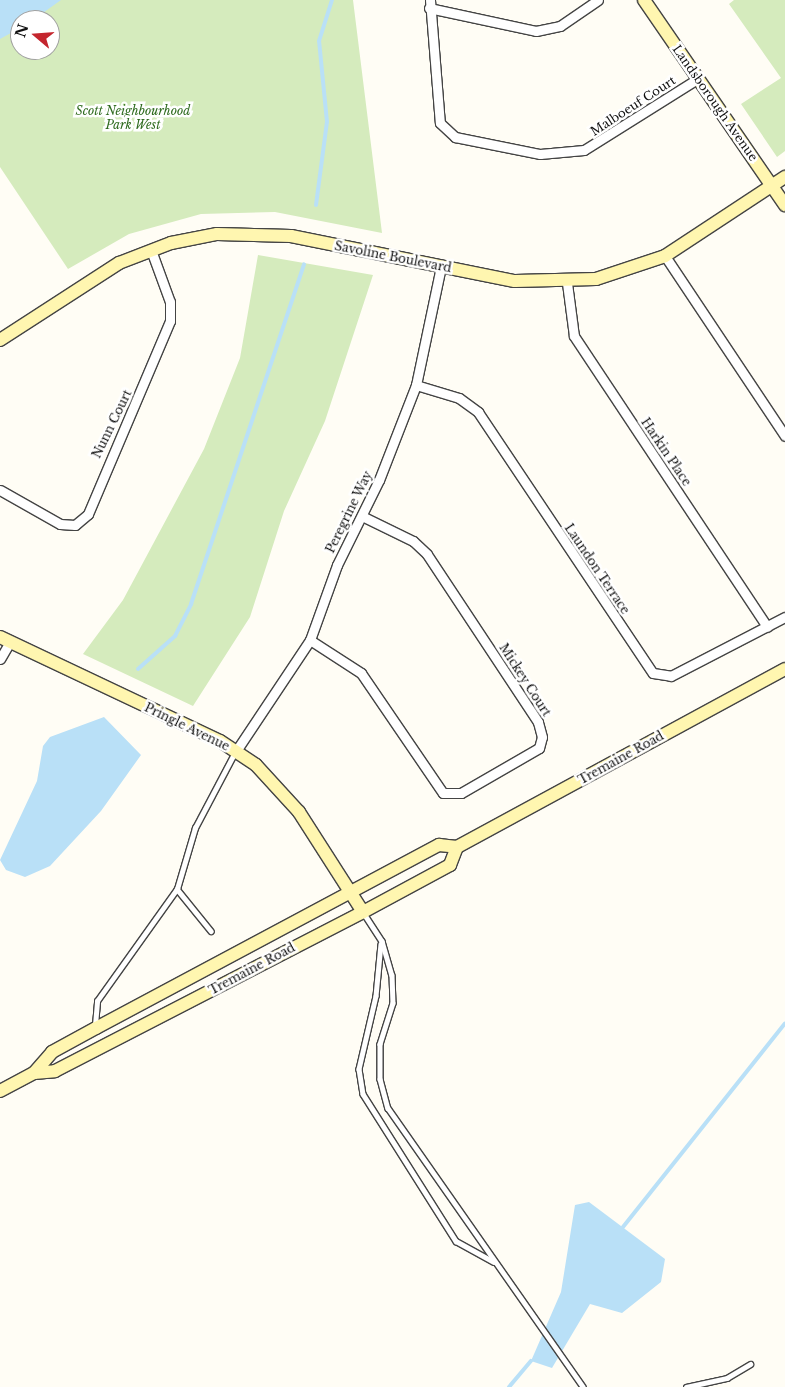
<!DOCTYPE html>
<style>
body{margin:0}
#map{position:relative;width:785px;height:1387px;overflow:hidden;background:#fffdf5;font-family:"Libre Baskerville",serif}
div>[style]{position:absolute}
.green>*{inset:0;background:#d5ebbd}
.water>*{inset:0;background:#b9e0f7}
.stream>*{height:4px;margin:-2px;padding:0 2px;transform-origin:2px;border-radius:2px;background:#b9e0f7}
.roads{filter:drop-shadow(1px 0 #444) drop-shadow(-1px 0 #444) drop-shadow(0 1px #444) drop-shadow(0 -1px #444)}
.lane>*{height:4.5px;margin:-2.25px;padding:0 2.25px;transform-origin:2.25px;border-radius:2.25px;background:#fff}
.street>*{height:9px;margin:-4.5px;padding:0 4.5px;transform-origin:4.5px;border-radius:4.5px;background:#fff}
.secondary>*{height:12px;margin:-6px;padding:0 6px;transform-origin:6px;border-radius:6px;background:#fff6b0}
span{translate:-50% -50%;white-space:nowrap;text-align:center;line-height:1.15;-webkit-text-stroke:5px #fff;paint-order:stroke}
.street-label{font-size:12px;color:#111}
.park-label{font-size:12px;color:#2f6b1f;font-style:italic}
.north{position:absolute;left:10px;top:10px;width:50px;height:50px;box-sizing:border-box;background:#fff;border:1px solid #a0a0a0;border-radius:50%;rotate:288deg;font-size:14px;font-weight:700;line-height:20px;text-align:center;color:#111}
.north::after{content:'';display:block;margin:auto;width:18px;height:22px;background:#c4262e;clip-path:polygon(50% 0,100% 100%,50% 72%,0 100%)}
</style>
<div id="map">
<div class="green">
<div style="clip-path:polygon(evenodd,0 0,353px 0,382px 233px,275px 212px,201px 214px,129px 234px,68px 269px,0 167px,0 0,20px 20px,50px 20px,50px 50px,20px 50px,20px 20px)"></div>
<div style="clip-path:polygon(734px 0,785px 0,785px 151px,777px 157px,741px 104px,781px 78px,729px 4px)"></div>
<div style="clip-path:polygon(258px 255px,373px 275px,325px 421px,284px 511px,250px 617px,193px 706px,83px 654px,123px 600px,204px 449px,240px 358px)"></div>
</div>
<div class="water">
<div style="clip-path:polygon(0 0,61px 0,33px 20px,20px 20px,20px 28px,0 39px)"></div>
<div style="clip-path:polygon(104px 717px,141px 755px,101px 811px,50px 866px,25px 877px,6px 870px,0 860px,37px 781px,43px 746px,50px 737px)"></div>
<div style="clip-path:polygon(589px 1202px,665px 1259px,661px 1282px,622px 1313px,590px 1304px,552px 1368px,531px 1361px,561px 1292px,575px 1205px)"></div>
</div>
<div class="stream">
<div style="left:316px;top:205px;width:84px;rotate:-82.5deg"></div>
<div style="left:327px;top:122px;width:81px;rotate:-95.6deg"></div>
<div style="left:319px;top:41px;width:43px;rotate:-72.4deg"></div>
<div style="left:138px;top:669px;width:50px;rotate:-41.7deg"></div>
<div style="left:175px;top:636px;width:36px;rotate:-63deg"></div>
<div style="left:191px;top:604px;width:358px;rotate:-71.6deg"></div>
<div style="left:623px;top:1227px;width:260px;rotate:-51.5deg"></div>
<div style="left:509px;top:1387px;width:34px;rotate:-50deg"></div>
</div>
<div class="roads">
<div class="lane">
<div style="left:177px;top:889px;width:54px;rotate:51deg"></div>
<div style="left:363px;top:912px;width:35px;rotate:57deg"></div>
<div style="left:382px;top:941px;width:35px;rotate:74deg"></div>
<div style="left:392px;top:975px;width:28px;rotate:88deg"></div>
<div style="left:393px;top:1003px;width:43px;rotate:107.6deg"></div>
<div style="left:380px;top:1044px;width:35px;rotate:90deg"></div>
<div style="left:380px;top:1079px;width:30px;rotate:75deg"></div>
<div style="left:388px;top:1108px;width:340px;rotate:55deg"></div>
<div style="left:381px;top:944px;width:52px;rotate:95.5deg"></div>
<div style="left:376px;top:996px;width:75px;rotate:103.1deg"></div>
<div style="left:359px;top:1069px;width:25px;rotate:81deg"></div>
<div style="left:363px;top:1094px;width:174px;rotate:57.7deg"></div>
<div style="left:456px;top:1241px;width:43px;rotate:28.9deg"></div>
<div style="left:95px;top:1025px;width:24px;rotate:-85deg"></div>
<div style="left:97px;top:1001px;width:138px;rotate:-54.5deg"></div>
<div style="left:177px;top:889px;width:64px;rotate:-73.6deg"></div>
<div style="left:195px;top:828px;width:86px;rotate:-62.2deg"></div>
<div style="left:686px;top:1387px;width:42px;rotate:-12.4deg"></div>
<div style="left:727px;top:1378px;width:27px;rotate:-31deg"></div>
</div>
<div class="street">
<div style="left:430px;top:0;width:123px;rotate:85.4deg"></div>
<div style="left:440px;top:123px;width:21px;rotate:43deg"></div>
<div style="left:455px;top:137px;width:87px;rotate:11.3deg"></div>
<div style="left:540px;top:154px;width:44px;rotate:-5.2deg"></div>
<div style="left:584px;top:150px;width:136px;rotate:-32.1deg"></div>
<div style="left:429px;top:8px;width:109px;rotate:12.1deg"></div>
<div style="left:536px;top:31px;width:25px;rotate:-12deg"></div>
<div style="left:560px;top:26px;width:46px;rotate:-34.4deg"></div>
<div style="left:665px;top:256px;width:216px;rotate:56.3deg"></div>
<div style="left:567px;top:283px;width:53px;rotate:82.5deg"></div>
<div style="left:574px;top:336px;width:349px;rotate:56.4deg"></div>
<div style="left:416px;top:385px;width:45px;rotate:16.8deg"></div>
<div style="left:459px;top:398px;width:24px;rotate:36deg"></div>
<div style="left:478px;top:412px;width:314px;rotate:56.2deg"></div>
<div style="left:653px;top:673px;width:18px;rotate:9deg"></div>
<div style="left:671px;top:676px;width:128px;rotate:-27.4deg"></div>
<div style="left:0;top:490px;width:69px;rotate:29.5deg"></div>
<div style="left:60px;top:524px;width:15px;rotate:4deg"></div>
<div style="left:75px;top:525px;width:17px;rotate:-40deg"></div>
<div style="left:88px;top:514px;width:210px;rotate:-67deg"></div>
<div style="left:170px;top:321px;width:19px;rotate:-90deg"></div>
<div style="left:170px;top:302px;width:55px;rotate:-110.1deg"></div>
<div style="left:310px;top:640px;width:61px;rotate:32.9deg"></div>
<div style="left:361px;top:673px;width:145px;rotate:55.7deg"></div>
<div style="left:443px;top:793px;width:18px"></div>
<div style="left:461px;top:793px;width:90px;rotate:-30deg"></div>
<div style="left:539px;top:748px;width:11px;rotate:-75deg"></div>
<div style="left:542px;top:737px;width:16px;rotate:-105deg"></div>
<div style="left:538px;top:722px;width:201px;rotate:-123.5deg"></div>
<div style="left:427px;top:554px;width:19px;rotate:-137deg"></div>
<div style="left:413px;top:541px;width:57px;rotate:-153.9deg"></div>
<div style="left:0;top:659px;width:20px;rotate:-60deg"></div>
<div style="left:236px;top:751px;width:133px;rotate:-56.3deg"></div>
<div style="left:310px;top:640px;width:80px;rotate:-70.2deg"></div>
<div style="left:337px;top:565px;width:95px;rotate:-63.7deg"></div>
<div style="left:379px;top:480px;width:102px;rotate:-68.7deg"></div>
<div style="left:416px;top:385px;width:122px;rotate:-78.1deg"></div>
</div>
<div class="secondary">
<div style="left:644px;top:0;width:249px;rotate:55.5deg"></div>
<div style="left:0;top:340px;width:142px;rotate:-32.9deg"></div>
<div style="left:119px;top:263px;width:56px;rotate:-21deg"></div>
<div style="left:171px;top:243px;width:47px;rotate:-11.1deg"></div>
<div style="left:217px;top:234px;width:74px;rotate:1.5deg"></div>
<div style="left:291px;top:236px;width:228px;rotate:11.4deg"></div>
<div style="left:515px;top:281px;width:81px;rotate:-1.4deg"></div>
<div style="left:596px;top:279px;width:73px;rotate:-18.4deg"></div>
<div style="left:665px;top:256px;width:144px;rotate:-33.4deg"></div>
<div style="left:0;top:637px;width:243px;rotate:25.3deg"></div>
<div style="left:220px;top:741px;width:43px;rotate:33.7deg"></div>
<div style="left:256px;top:765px;width:64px;rotate:47.5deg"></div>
<div style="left:299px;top:812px;width:119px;rotate:57.4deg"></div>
<div style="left:34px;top:1073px;width:21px;rotate:-5deg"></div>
<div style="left:55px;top:1071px;width:347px;rotate:-27.3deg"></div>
<div style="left:363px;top:912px;width:99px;rotate:-28.4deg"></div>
<div style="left:450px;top:865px;width:19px;rotate:-69deg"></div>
<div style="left:0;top:1091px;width:38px;rotate:-28deg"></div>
<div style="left:34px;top:1073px;width:28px;rotate:-49deg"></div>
<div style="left:52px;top:1052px;width:50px;rotate:-28.6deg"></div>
<div style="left:96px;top:1028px;width:389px;rotate:-28.1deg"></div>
<div style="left:439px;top:845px;width:18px;rotate:6deg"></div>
<div style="left:457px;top:847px;width:373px;rotate:-28.5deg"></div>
</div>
</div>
<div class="street-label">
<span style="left:715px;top:103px;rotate:55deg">Landsborough Avenue</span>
<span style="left:633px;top:106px;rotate:-33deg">Malboeuf Court</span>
<span style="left:393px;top:257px;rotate:11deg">Savoline Boulevard</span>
<span style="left:112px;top:424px;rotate:-64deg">Nunn Court</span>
<span style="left:666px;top:452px;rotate:56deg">Harkin Place</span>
<span style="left:349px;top:512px;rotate:-64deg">Peregrine Way</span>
<span style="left:597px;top:569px;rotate:56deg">Laundon Terrace</span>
<span style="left:525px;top:680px;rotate:57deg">Mickey Court</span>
<span style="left:187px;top:727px;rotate:26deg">Pringle Avenue</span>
<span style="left:621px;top:758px;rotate:-29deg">Tremaine Road</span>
<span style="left:252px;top:969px;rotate:-28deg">Tremaine Road</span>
</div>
<div class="park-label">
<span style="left:133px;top:118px">Scott Neighbourhood<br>Park West</span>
</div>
<div class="north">N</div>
</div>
